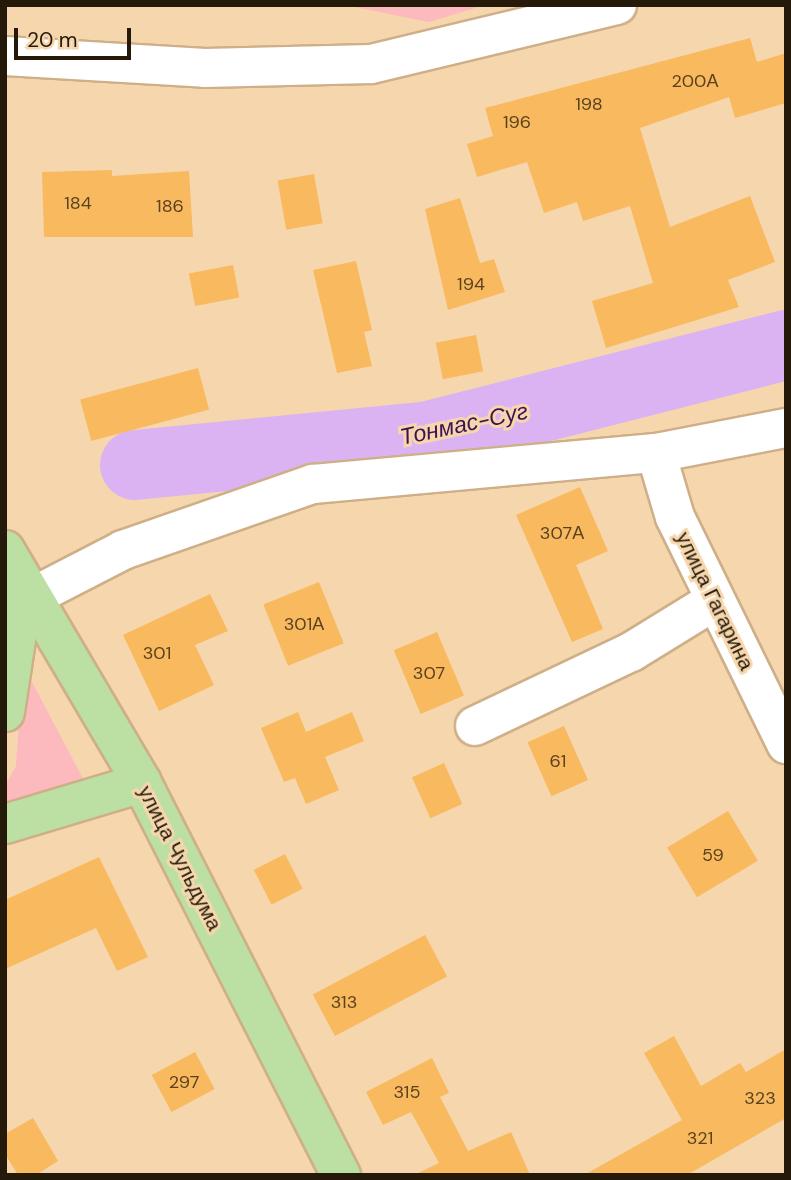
<!DOCTYPE html>
<meta charset="utf-8">
<style>
body{margin:0}
#map{position:relative;width:791px;height:1180px;overflow:hidden;background:#f6d6ad;font-family:"DM Sans",sans-serif}
div>[style]{position:absolute}
.green>*{inset:0;background:#fcb9be}
.river>*{height:70px;margin:-35px;padding:0 35px;transform-origin:35px;border-radius:35px;background:#dcb3f2}
.building>*{inset:0;background:#f9b95f;transform-origin:0 0}
.roads{filter:drop-shadow(2px 0 #ceaf88) drop-shadow(-2px 0 #ceaf88) drop-shadow(0 2px #ceaf88) drop-shadow(0 -2px #ceaf88)}
.minor>*{height:38px;margin:-19px;padding:0 19px;transform-origin:19px;border-radius:19px;background:#fff}
.major>*{height:38px;margin:-19px;padding:0 19px;transform-origin:19px;border-radius:19px;background:#bcdfa4}
span{translate:-50% -50%;white-space:nowrap;text-align:center;line-height:1.15;-webkit-text-stroke:6px #f6d6ad;paint-order:stroke}
.number-label{font-size:18px;color:#5a421f}
.number-label span{-webkit-text-stroke-width:0}
.street-label{font-size:21px;color:#251a0a}
.water-label{font-size:23px;color:#3f1152;font-style:italic}
.frame{position:absolute;inset:0;border:7px solid #251a0a;pointer-events:none}
.scale{position:absolute;left:14px;top:28px;width:117px;height:32px;box-sizing:border-box;border:4px solid #251a0a;border-top:0;padding-left:9px;font-size:21px;line-height:24px;white-space:nowrap;color:#251a0a;-webkit-text-stroke:5px #f6d6ad;paint-order:stroke}
</style>
<div id="map">
<div class="green">
<div style="clip-path:polygon(345px 5px,485px 5px,429px 22px)"></div>
<div style="clip-path:polygon(23px 665px,89px 790px,5px 828px,5px 786px,16px 766px)"></div>
</div>
<div class="river">
<div style="left:135px;top:465px;width:295px;rotate:-5.6deg"></div>
<div style="left:429px;top:436px;width:368px;rotate:-14.3deg"></div>
</div>
<div class="building">
<div style="clip-path:polygon(750px 38px,757px 62px,786px 53px,786px 103px,735px 118px,729px 97px,640px 128px,670px 227px,750px 196px,775px 262px,728px 280px,739px 307px,606px 348px,592px 301px,653px 283px,630px 206px,583px 221px,577px 202px,544px 213px,527px 162px,477px 177px,467px 144px,493px 136px,485px 108px)"></div>
<div style="clip-path:polygon(112px 170px,112px 176px,189px 171px,193px 237px,44px 237px,42px 172px)"></div>
<div style="left:314px;top:174px;width:50px;height:37px;rotate:80deg"></div>
<div style="clip-path:polygon(460px 198px,480px 263px,494px 259px,505px 292px,448px 310px,425px 209px)"></div>
<div style="clip-path:polygon(356px 261px,372px 330px,364px 332px,372px 366px,337px 373px,313px 270px)"></div>
<div style="left:233px;top:265px;width:33px;height:45px;rotate:79deg"></div>
<div style="left:476px;top:335px;width:37px;height:41px;rotate:79deg"></div>
<div style="left:198px;top:368px;width:43px;height:122px;rotate:75deg"></div>
<div style="clip-path:polygon(580px 487px,608px 551px,576px 565px,603px 629px,572px 642px,516px 515px)"></div>
<div style="left:319px;top:582px;width:66px;height:60px;rotate:68deg"></div>
<div style="clip-path:polygon(210px 594px,228px 631px,195px 645px,214px 685px,159px 711px,123px 635px)"></div>
<div style="left:437px;top:632px;width:69px;height:47px;rotate:67deg"></div>
<div style="clip-path:polygon(298px 712px,306px 732px,352px 712px,364px 741px,325px 757px,339px 790px,306px 804px,295px 778px,284px 782px,261px 728px)"></div>
<div style="left:564px;top:726px;width:59px;height:40px;rotate:66deg"></div>
<div style="left:444px;top:763px;width:45px;height:35px;rotate:66deg"></div>
<div style="left:728px;top:811px;width:58px;height:71px;rotate:59deg"></div>
<div style="left:285px;top:854px;width:39px;height:35px;rotate:63deg"></div>
<div style="clip-path:polygon(99px 857px,148px 957px,117px 971px,96px 928px,5px 969px,5px 900px)"></div>
<div style="left:425px;top:935px;width:47px;height:127px;rotate:62deg"></div>
<div style="clip-path:polygon(674px 1036px,701px 1086px,740px 1063px,746px 1072px,786px 1049px,786px 1118px,687px 1175px,584px 1175px,682px 1120px,644px 1053px)"></div>
<div style="left:195px;top:1052px;width:42px;height:49px;rotate:62deg"></div>
<div style="clip-path:polygon(432px 1058px,449px 1093px,440px 1097px,468px 1151px,511px 1132px,530px 1175px,414px 1175px,439px 1163px,411px 1112px,383px 1125px,366px 1092px)"></div>
<div style="clip-path:polygon(33px 1118px,58px 1161px,36px 1175px,18px 1175px,5px 1154px,5px 1134px)"></div>
</div>
<div class="roads">
<div class="minor">
<div style="left:5px;top:56px;width:200px;rotate:3.4deg"></div>
<div style="left:205px;top:68px;width:166px;rotate:-1.4deg"></div>
<div style="left:371px;top:64px;width:253px;rotate:-13.5deg"></div>
<div style="left:656px;top:453px;width:67px;rotate:73.5deg"></div>
<div style="left:675px;top:517px;width:253px;rotate:63.9deg"></div>
<div style="left:36px;top:595px;width:98px;rotate:-27.3deg"></div>
<div style="left:123px;top:550px;width:201px;rotate:-19.2deg"></div>
<div style="left:313px;top:484px;width:344px;rotate:-5.2deg"></div>
<div style="left:656px;top:453px;width:132px;rotate:-10.9deg"></div>
<div style="left:475px;top:726px;width:173px;rotate:-25.4deg"></div>
<div style="left:631px;top:652px;width:97px;rotate:-31.6deg"></div>
</div>
<div class="major">
<div style="left:5px;top:550px;width:270px;rotate:59.5deg"></div>
<div style="left:142px;top:783px;width:440px;rotate:63.1deg"></div>
<div style="left:5px;top:586px;width:55px;rotate:78.5deg"></div>
<div style="left:16px;top:640px;width:73px;rotate:98.7deg"></div>
<div style="left:5px;top:824px;width:143px;rotate:-16.7deg"></div>
</div>
</div>
<div class="number-label">
<span style="left:695px;top:81px">200А</span>
<span style="left:589px;top:104px">198</span>
<span style="left:517px;top:122px">196</span>
<span style="left:78px;top:203px">184</span>
<span style="left:170px;top:206px">186</span>
<span style="left:471px;top:284px">194</span>
<span style="left:562px;top:533px">307А</span>
<span style="left:304px;top:624px">301А</span>
<span style="left:157px;top:653px">301</span>
<span style="left:429px;top:673px">307</span>
<span style="left:558px;top:761px">61</span>
<span style="left:713px;top:855px">59</span>
<span style="left:344px;top:1002px">313</span>
<span style="left:184px;top:1082px">297</span>
<span style="left:407px;top:1092px">315</span>
<span style="left:760px;top:1098px">323</span>
<span style="left:700px;top:1138px">321</span>
</div>
<div class="street-label">
<span style="left:715px;top:601px;rotate:64deg">улица Гагарина</span>
<span style="left:180px;top:858px;rotate:63deg">улица Чульдума</span>
</div>
<div class="water-label">
<span style="left:464px;top:424px;rotate:-12deg">Тонмас-Суг</span>
</div>
<div class="frame"></div>
<div class="scale">20 m</div>
</div>
